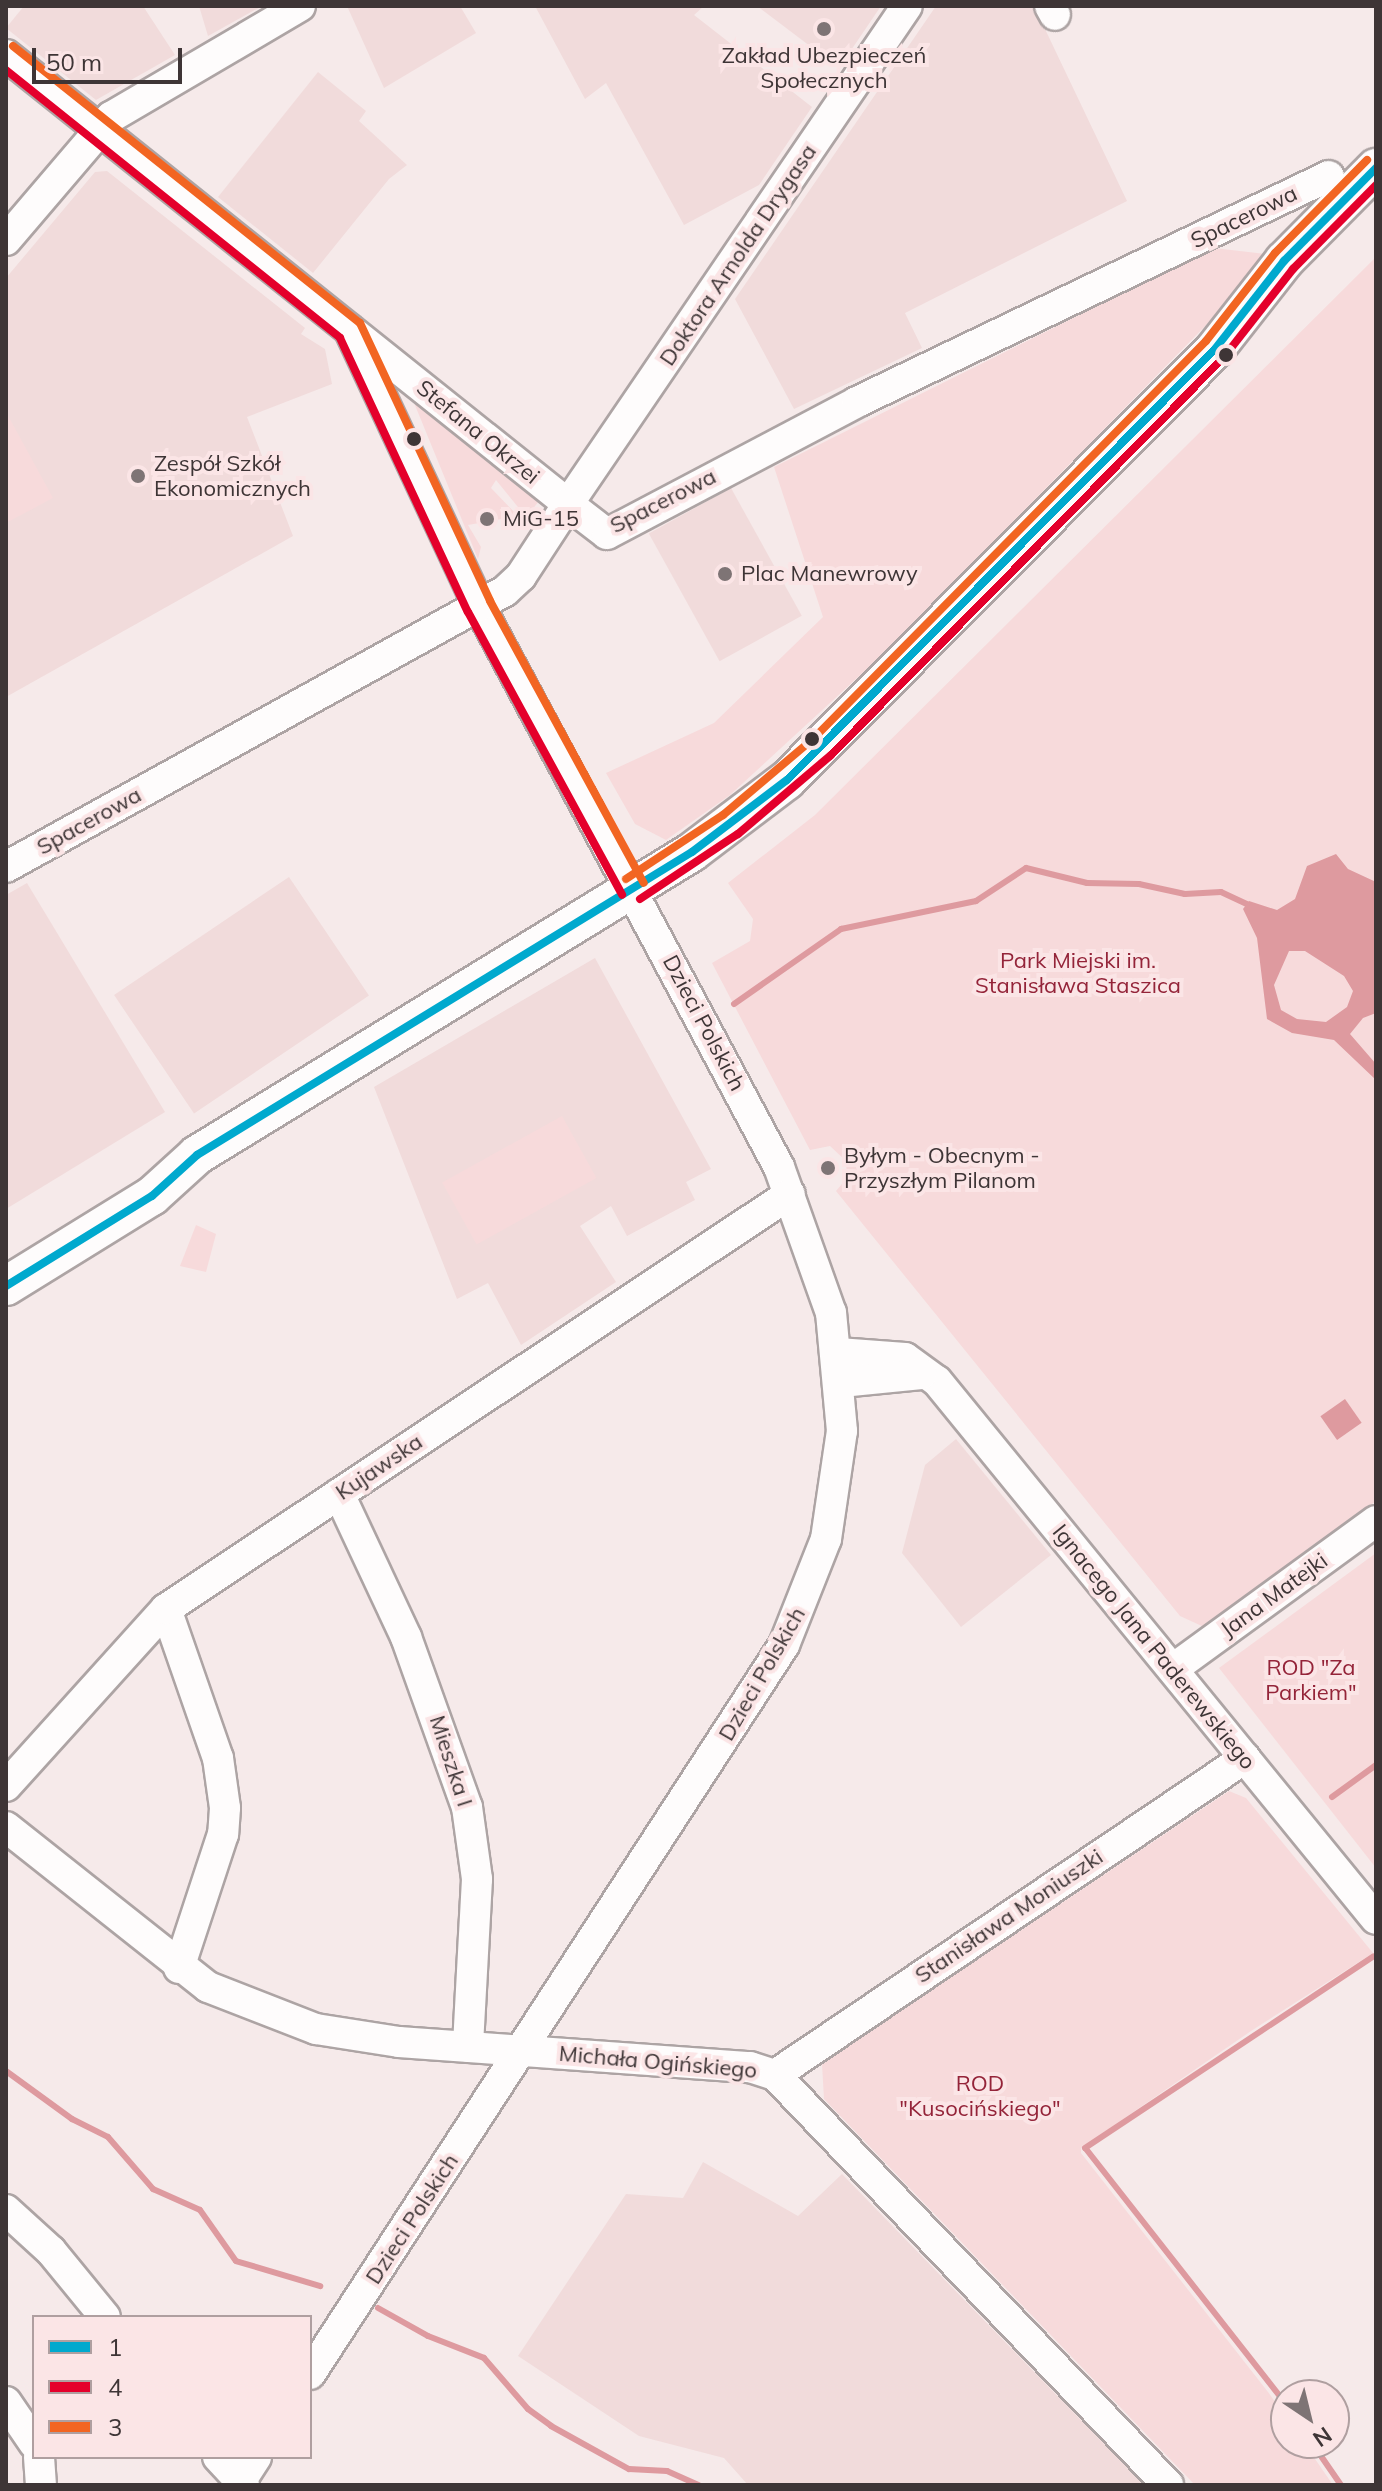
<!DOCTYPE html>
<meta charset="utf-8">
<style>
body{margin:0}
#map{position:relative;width:1382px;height:2491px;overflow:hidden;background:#f6eaea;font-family:Mulish,sans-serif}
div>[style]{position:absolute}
.built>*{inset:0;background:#f1dbdb;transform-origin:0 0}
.green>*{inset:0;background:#f7dadb;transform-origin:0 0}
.water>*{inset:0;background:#de9a9f;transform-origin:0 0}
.stream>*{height:6px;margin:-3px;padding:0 3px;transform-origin:3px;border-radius:3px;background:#de9a9f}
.roads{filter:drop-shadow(2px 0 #ada4a4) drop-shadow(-2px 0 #ada4a4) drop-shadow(0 2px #ada4a4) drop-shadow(0 -2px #ada4a4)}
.minor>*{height:30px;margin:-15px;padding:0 15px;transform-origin:15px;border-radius:15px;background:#fefcfc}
.major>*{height:38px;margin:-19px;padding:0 19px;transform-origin:19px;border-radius:19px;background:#fefcfc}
.bus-1>*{height:8px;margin:-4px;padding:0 4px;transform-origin:4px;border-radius:4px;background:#00a9ce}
.bus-2>*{height:8px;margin:-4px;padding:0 4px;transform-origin:4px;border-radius:4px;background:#e4002b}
.bus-3>*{height:8px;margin:-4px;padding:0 4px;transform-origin:4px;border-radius:4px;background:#f26522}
.dots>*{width:22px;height:22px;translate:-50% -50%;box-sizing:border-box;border:4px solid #fbe5e6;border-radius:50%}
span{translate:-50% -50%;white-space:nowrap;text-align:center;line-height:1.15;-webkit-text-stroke:8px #fbe5e6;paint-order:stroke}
.poi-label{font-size:22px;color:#3e3536}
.left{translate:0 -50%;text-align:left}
.street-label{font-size:22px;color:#3e3536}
.park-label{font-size:22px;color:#942439}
.frame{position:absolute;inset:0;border:8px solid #3e3536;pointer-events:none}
.legend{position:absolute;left:32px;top:2315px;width:280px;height:144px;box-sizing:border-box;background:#fbe5e6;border:2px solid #af9fa0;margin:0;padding:10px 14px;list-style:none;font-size:24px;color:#3e3536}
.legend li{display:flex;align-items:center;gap:16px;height:40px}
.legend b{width:40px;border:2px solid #af9fa0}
.north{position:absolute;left:1270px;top:2379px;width:80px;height:80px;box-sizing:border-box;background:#fbe5e6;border:2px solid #af9fa0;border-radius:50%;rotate:145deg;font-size:22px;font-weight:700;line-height:32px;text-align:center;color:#3e3536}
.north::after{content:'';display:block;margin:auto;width:28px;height:36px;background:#7e7475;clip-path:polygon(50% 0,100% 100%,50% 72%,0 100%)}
.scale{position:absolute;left:32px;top:48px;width:150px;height:36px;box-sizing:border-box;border:4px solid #3e3536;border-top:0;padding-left:10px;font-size:24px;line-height:28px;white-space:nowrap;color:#3e3536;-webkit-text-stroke:6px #fbe5e6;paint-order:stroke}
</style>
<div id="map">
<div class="built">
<div style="clip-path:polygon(24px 6px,143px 6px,175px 55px,96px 100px,6px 28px)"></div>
<div style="clip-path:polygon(199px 6px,262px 6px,208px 36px)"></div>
<div style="clip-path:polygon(347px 6px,460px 6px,476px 33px,384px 88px)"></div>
<div style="clip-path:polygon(535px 6px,704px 6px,694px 15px,812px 107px,759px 185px,684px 225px,606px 83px,585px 99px)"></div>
<div style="clip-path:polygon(757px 6px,881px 6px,839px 68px)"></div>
<div style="clip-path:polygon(936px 6px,1034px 6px,1127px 201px,905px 313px,922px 348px,794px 409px,735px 299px)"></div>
<div style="clip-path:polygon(318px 72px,366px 111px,359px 121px,407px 165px,389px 179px,313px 273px,218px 197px)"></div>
<div style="clip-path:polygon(107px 171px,305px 328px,301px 334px,325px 349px,332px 384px,247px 417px,293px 536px,6px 697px,6px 278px,95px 172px)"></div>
<div style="left:731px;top:488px;width:146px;height:94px;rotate:61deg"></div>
<div style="left:289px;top:877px;width:143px;height:211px;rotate:56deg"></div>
<div style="clip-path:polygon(27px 883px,165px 1112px,6px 1209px,6px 895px)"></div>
<div style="clip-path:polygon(595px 958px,711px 1169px,686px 1182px,695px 1200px,627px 1236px,611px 1206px,580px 1226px,616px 1282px,521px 1345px,488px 1283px,457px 1299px,374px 1087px)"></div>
<div style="clip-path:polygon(956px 1439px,1051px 1555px,961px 1627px,902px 1553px,925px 1465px)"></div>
<div style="clip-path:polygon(703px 2162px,798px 2216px,842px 2174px,1144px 2485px,748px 2485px,724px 2458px,639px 2436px,518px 2356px,626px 2194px,683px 2198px)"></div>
</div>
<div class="green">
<div style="clip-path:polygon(1214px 248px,1275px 255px,882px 655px,730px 795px,666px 840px,635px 824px,606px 773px,714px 723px,823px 617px,774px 467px)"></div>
<div style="clip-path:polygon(1376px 257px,1376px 1501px,1204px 1627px,1180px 1616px,836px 1191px,847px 1178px,846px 1161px,830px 1146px,810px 1150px,712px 963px,750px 941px,753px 919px,728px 883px,815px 815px)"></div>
<div style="clip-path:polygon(410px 393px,540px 500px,526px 517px,496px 480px,491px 488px,518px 516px,468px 525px,481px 547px,478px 559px)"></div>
<div style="clip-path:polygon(6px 412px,53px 498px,6px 523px)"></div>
<div style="left:562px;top:1116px;width:71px;height:137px;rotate:61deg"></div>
<div style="clip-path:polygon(196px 1225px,216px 1234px,206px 1272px,180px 1266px)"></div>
<div style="clip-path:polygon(1376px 1553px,1376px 1868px,1219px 1668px)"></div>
<div style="clip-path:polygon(1229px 1791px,1246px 1798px,1373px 1953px,1251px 2031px,1081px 2148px,1081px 2153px,1268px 2392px,1286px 2417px,1286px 2443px,1304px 2443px,1333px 2485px,1195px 2485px,824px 2099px,822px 2064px)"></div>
</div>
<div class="water">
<div style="clip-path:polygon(evenodd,1336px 854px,1348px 869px,1376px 882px,1376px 1013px,1363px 1018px,1350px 1034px,1376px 1064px,1376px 1080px,1334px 1040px,1292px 1033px,1267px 1019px,1257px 938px,1243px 909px,1249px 901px,1277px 910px,1295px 899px,1307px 866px,1336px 854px,1289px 951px,1305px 951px,1344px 976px,1353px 991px,1347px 1007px,1326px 1022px,1297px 1019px,1281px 1010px,1274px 985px,1289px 951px)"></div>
<div style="left:1345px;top:1399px;width:29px;height:30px;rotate:55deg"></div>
</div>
<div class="stream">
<div style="left:734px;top:1004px;width:131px;rotate:-35deg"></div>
<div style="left:841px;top:929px;width:138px;rotate:-11.7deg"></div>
<div style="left:976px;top:901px;width:60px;rotate:-33.4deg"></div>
<div style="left:1026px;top:868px;width:63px;rotate:13.8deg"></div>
<div style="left:1087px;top:883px;width:52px;rotate:1.1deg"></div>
<div style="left:1139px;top:884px;width:47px;rotate:12.3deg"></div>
<div style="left:1185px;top:894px;width:36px;rotate:-3deg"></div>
<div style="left:1221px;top:892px;width:29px;rotate:25deg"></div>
<div style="left:1332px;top:1797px;width:54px;rotate:-36deg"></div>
<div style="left:6px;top:2071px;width:82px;rotate:36deg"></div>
<div style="left:72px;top:2119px;width:40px;rotate:26.6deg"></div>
<div style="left:108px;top:2137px;width:69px;rotate:49.1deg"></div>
<div style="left:153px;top:2189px;width:51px;rotate:24.1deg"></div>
<div style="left:200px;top:2210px;width:62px;rotate:54.8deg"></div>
<div style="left:236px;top:2261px;width:88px;rotate:16.6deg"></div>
<div style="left:378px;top:2308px;width:57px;rotate:29.2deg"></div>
<div style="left:428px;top:2336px;width:60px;rotate:21.4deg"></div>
<div style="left:484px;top:2358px;width:67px;rotate:49.2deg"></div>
<div style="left:528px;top:2409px;width:29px;rotate:36deg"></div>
<div style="left:551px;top:2426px;width:89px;rotate:28.9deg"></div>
<div style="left:629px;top:2469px;width:38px;rotate:3deg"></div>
<div style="left:667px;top:2471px;width:35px;rotate:24deg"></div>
<div style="left:1286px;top:2404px;width:325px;rotate:-128.1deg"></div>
<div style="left:1085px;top:2148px;width:346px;rotate:-33.6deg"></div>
<div style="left:1312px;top:2443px;width:51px;rotate:55.4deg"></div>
</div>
<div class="roads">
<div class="minor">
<div style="left:1050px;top:6px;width:10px;rotate:61deg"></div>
<div style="left:6px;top:55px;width:719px;rotate:38.62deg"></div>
<div style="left:568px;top:504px;width:602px;rotate:-55.76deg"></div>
<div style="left:6px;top:240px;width:162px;rotate:-49.5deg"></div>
<div style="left:111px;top:117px;width:219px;rotate:-30.4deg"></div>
<div style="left:6px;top:867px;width:570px;rotate:-28.95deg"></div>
<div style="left:505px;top:591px;width:22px;rotate:-43deg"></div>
<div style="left:521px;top:576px;width:86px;rotate:-56.9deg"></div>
<div style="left:568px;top:504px;width:49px;rotate:37.6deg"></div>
<div style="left:607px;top:534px;width:283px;rotate:-27.8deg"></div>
<div style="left:857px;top:402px;width:523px;rotate:-25.59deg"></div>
<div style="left:838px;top:1353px;width:67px;rotate:4.3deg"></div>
<div style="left:905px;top:1358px;width:39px;rotate:36deg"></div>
<div style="left:937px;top:1381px;width:694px;rotate:50.79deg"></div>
<div style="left:841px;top:1382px;width:81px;rotate:-5.6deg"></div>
<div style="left:339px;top:1494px;width:158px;rotate:64.9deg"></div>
<div style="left:406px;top:1637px;width:181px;rotate:70.3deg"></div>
<div style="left:467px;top:1807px;width:73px;rotate:82.1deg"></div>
<div style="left:477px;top:1879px;width:168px;rotate:93.1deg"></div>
<div style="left:166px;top:1609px;width:158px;rotate:70.8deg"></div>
<div style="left:218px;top:1758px;width:50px;rotate:82deg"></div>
<div style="left:225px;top:1808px;width:26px;rotate:94deg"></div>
<div style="left:223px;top:1834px;width:141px;rotate:108.2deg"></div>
<div style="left:1173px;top:1669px;width:251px;rotate:-36.1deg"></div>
<div style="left:6px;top:1786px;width:239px;rotate:-47.9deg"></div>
<div style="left:166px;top:1609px;width:749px;rotate:-33.63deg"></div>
<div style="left:6px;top:1827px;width:258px;rotate:38.4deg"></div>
<div style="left:208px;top:1987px;width:116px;rotate:21.3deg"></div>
<div style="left:316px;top:2029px;width:84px;rotate:8.9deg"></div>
<div style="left:399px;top:2042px;width:352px;rotate:4.1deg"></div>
<div style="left:750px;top:2067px;width:26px;rotate:18deg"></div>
<div style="left:775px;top:2075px;width:568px;rotate:46.21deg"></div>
<div style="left:775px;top:2075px;width:567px;rotate:-34deg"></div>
<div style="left:6px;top:2210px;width:61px;rotate:42.3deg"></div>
<div style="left:51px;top:2251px;width:85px;rotate:50.7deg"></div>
<div style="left:310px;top:2374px;width:870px;rotate:-56.97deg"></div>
<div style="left:784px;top:1645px;width:114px;rotate:-68.4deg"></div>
<div style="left:826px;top:1539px;width:109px;rotate:-81.6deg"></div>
<div style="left:842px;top:1431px;width:119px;rotate:-95.3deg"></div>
<div style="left:831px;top:1313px;width:155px;rotate:-109.6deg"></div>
<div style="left:779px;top:1167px;width:636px;rotate:-118.14deg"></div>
<div style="left:479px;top:606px;width:305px;rotate:-115.1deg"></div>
<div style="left:6px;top:2402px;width:50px;rotate:55.7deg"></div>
<div style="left:39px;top:2457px;width:28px;rotate:86deg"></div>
<div style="left:218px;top:2457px;width:38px;rotate:47deg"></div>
<div style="left:238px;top:2485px;width:33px;rotate:-57deg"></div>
</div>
<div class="major">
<div style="left:6px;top:1286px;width:172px;rotate:-31.7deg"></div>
<div style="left:152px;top:1196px;width:61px;rotate:-42.3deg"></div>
<div style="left:197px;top:1155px;width:580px;rotate:-31.47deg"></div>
<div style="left:692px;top:852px;width:119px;rotate:-37.2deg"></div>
<div style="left:787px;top:780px;width:607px;rotate:-45.2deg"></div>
<div style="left:1215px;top:349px;width:112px;rotate:-51.9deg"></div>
<div style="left:1284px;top:261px;width:131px;rotate:-45.3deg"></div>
</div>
</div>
<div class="bus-1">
<div style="left:6px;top:1286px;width:172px;rotate:-31.7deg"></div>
<div style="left:152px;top:1196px;width:61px;rotate:-42.3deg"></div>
<div style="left:197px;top:1155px;width:580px;rotate:-31.47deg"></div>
<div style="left:692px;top:852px;width:119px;rotate:-37.2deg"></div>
<div style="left:787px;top:780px;width:607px;rotate:-45.2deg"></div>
<div style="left:1215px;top:349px;width:112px;rotate:-51.9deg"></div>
<div style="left:1284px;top:261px;width:131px;rotate:-45.3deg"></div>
</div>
<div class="bus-2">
<div style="left:6px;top:70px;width:428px;rotate:38.7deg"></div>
<div style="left:340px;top:338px;width:302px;rotate:65deg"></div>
<div style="left:468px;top:612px;width:322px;rotate:61.4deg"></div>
<div style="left:640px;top:899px;width:118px;rotate:-33.6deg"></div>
<div style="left:738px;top:834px;width:121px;rotate:-40.3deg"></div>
<div style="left:830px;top:756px;width:561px;rotate:-45.36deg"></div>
<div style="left:1224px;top:357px;width:112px;rotate:-51.9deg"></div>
<div style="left:1293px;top:269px;width:118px;rotate:-45.3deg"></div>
</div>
<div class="bus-3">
<div style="left:13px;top:46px;width:444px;rotate:38.6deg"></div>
<div style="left:360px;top:323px;width:307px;rotate:64.9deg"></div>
<div style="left:490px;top:601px;width:321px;rotate:61.4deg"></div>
<div style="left:626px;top:879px;width:116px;rotate:-33.4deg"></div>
<div style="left:723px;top:815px;width:118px;rotate:-40.2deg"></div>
<div style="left:813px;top:739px;width:559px;rotate:-45.36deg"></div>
<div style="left:1206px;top:341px;width:112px;rotate:-51.9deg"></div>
<div style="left:1275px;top:253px;width:131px;rotate:-45.3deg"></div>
</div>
<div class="dots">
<div style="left:824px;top:29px;background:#7e7475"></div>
<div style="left:1226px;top:355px;background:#3e3536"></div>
<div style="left:414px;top:439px;background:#3e3536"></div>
<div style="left:138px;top:476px;background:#7e7475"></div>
<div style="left:487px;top:519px;background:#7e7475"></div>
<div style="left:725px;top:574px;background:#7e7475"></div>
<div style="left:812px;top:739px;background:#3e3536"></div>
<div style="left:828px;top:1168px;background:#7e7475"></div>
</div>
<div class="poi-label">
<span style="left:824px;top:68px">Zakład Ubezpieczeń<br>Społecznych</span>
<span class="left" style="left:154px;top:476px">Zespół Szkół<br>Ekonomicznych</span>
<span class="left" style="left:503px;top:519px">MiG-15</span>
<span class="left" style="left:741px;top:574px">Plac Manewrowy</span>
<span class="left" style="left:844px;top:1168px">Byłym - Obecnym -<br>Przyszłym Pilanom</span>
</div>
<div class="street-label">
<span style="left:1244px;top:217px;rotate:-26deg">Spacerowa</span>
<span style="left:738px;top:255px;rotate:-56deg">Doktora Arnolda Drygasa</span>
<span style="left:478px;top:432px;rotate:39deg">Stefana Okrzei</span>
<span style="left:663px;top:501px;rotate:-27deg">Spacerowa</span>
<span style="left:89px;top:821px;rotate:-29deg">Spacerowa</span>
<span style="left:704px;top:1023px;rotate:62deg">Dzieci Polskich</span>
<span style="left:379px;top:1467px;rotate:-34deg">Kujawska</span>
<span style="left:1274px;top:1595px;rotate:-36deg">Jana Matejki</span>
<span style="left:1154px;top:1647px;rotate:51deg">Ignacego Jana Paderewskiego</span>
<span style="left:762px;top:1674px;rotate:-60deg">Dzieci Polskich</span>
<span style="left:451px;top:1761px;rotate:72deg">Mieszka I</span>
<span style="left:1009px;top:1916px;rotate:-34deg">Stanisława Moniuszki</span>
<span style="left:658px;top:2062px;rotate:5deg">Michała Ogińskiego</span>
<span style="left:412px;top:2219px;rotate:-57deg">Dzieci Polskich</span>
</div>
<div class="park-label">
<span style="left:1078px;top:973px">Park Miejski im.<br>Stanisława Staszica</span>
<span style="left:1311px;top:1680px">ROD "Za<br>Parkiem"</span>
<span style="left:980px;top:2096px">ROD<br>"Kusocińskiego"</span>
</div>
<div class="frame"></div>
<ul class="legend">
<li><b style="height:10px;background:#00a9ce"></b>1</li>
<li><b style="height:10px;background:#e4002b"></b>4</li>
<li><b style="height:10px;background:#f26522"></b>3</li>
</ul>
<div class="north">N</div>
<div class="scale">50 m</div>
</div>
